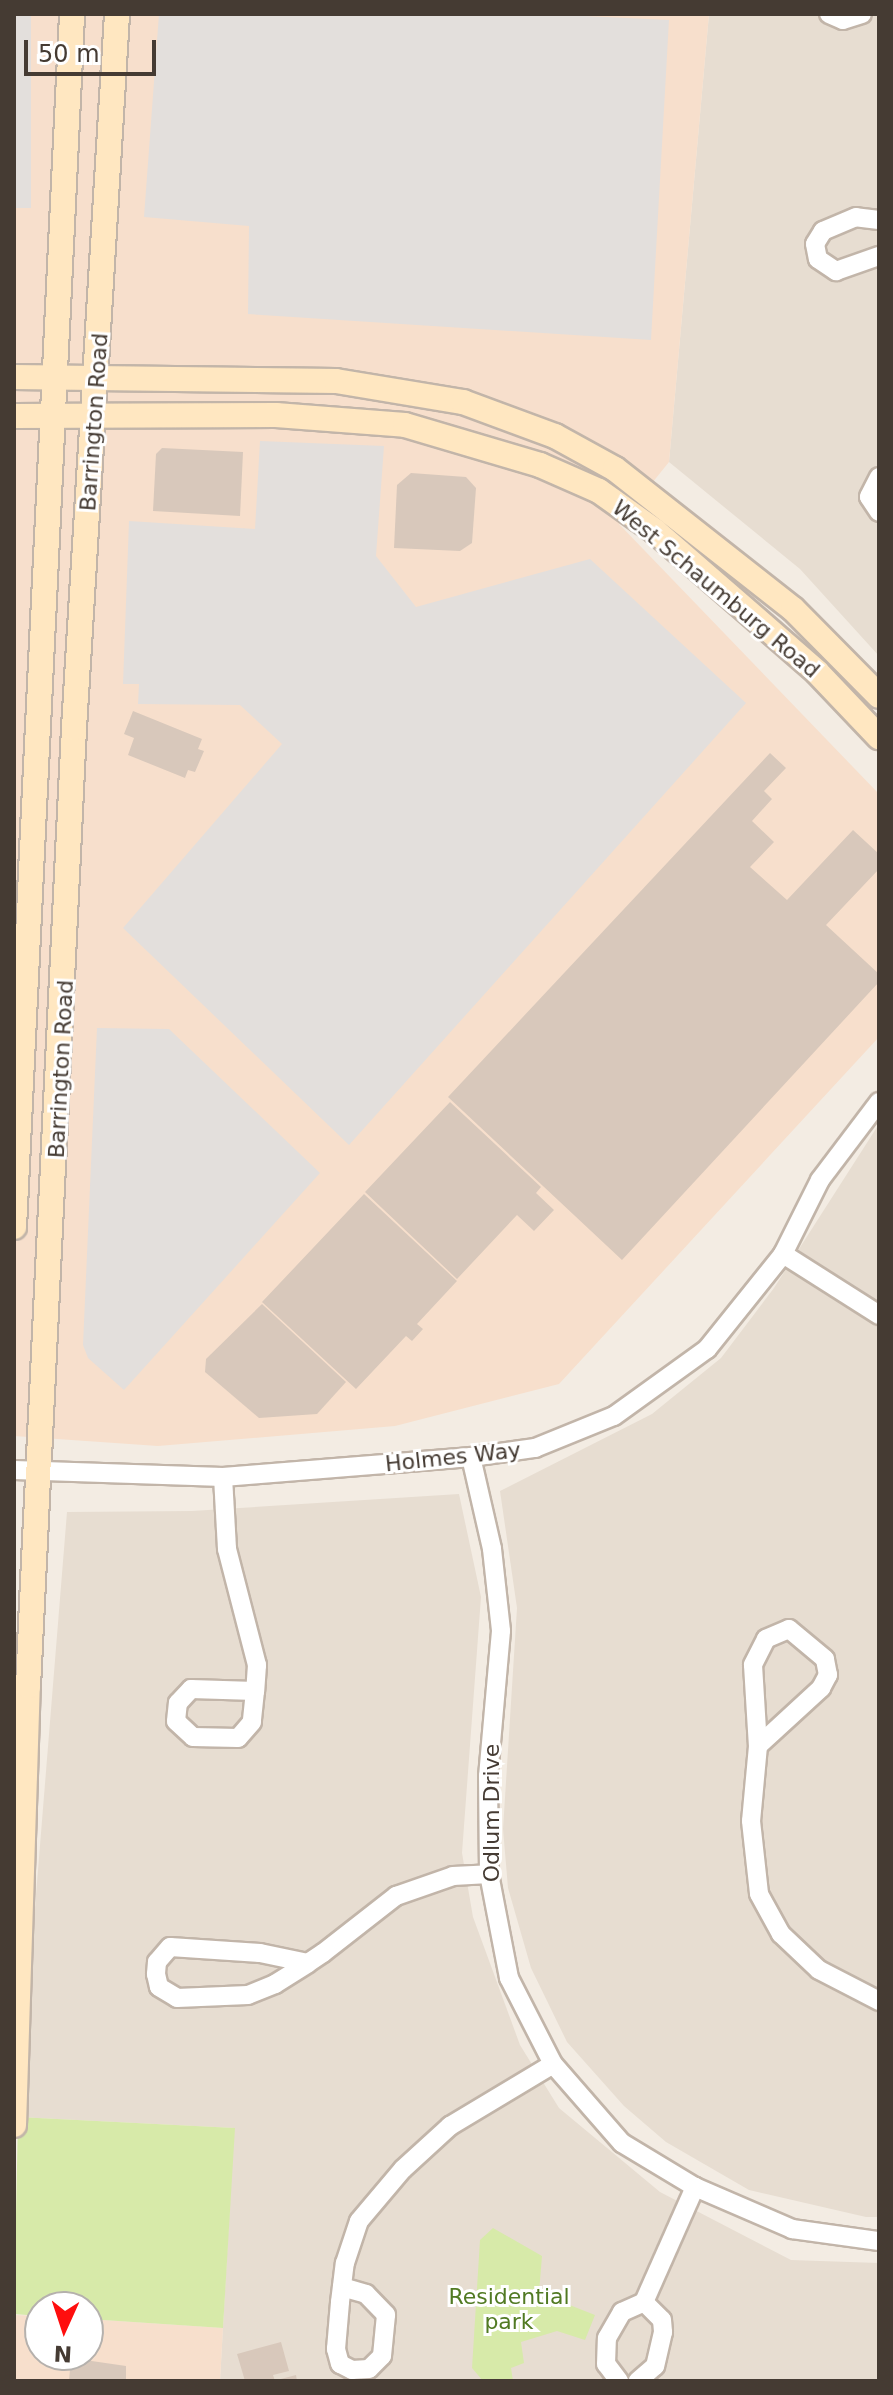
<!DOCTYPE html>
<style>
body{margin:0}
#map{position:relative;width:893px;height:2395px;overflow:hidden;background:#f3ece3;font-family:"DejaVu Sans",sans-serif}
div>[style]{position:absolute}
.residential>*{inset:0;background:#e7ddd1}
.commercial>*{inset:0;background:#f7dfcc}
.green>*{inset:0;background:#d7eaa9}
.parking>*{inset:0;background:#e3dfdc;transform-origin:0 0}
.building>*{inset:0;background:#d8c8bb}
.roads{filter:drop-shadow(2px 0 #c2b5a9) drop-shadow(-2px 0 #c2b5a9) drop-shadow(0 2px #c2b5a9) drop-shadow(0 -2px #c2b5a9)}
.street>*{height:18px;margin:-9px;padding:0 9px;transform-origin:9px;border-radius:9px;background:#fff}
.secondary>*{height:24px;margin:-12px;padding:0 12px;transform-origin:12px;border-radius:12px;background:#ffe7c1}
span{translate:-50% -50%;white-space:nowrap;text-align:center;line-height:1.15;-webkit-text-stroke:6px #fff;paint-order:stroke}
.street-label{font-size:22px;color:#453b33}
.park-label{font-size:22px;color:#517a23}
.frame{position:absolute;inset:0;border:16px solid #453b33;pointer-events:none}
.north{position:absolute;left:24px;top:2291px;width:80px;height:80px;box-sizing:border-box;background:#fff;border:2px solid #b5b1ad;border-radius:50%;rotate:183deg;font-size:22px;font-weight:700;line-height:32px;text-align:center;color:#453b33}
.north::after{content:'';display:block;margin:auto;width:28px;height:36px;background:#ff0e0e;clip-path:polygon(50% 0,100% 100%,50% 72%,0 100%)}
.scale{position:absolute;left:24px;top:40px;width:132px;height:36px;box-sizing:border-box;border:4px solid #453b33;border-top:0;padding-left:10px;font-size:24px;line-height:28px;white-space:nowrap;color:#453b33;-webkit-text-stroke:6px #fff;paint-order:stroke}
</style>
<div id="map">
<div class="residential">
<div style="clip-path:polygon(709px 14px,879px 14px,879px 656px,800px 569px,669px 462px)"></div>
<div style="clip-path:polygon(879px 1124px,879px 2217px,866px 2217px,749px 2190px,666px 2142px,624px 2106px,567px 2042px,531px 1968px,508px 1888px,503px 1829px,517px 1608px,500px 1491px,652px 1414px,721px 1358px,774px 1288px)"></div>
<div style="clip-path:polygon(459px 1494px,481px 1597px,462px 1853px,473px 1917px,520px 2045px,559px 2108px,660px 2192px,791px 2260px,879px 2263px,879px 2381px,220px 2381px,234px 2128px,18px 2117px,67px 1512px,192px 1511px)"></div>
</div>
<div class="commercial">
<div style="clip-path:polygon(14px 14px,709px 14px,669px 462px,619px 524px,879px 794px,879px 1037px,559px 1384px,395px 1426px,158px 1446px,14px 1436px)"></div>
<div style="clip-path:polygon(14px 2315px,40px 2316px,40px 2355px,88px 2355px,88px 2319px,223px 2328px,220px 2381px,14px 2381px)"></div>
</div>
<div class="green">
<div style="clip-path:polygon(18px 2117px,235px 2128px,223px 2328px,88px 2319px,88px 2307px,40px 2307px,40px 2316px,14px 2314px)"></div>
<div style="clip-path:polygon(493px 2228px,542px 2256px,539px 2293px,595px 2315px,585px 2340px,557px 2331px,521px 2342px,524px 2363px,511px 2368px,513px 2381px,483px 2381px,472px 2368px,480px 2240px)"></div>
</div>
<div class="parking">
<div style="left:14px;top:14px;width:17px;height:194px"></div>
<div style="clip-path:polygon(159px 14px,542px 14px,669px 20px,651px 340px,248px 314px,249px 226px,144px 217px)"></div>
<div style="clip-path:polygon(260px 441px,384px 446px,376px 556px,416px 607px,590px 559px,746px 703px,349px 1145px,123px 928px,282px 744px,240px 705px,138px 704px,139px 684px,123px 684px,129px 521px,255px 529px)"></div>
<div style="clip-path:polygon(97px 1028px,169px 1029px,320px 1173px,124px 1390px,88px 1358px,83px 1345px)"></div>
</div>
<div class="building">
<div style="clip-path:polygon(162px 448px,243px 452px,240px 516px,153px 511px,156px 454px)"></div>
<div style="clip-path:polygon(411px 473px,466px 477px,476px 488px,472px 543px,460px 551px,394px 548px,397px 485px)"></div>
<div style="clip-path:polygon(133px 711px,202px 739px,198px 749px,204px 751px,195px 772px,188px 770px,185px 778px,128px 755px,134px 738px,124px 734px)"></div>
<div style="clip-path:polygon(770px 753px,786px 768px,764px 791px,772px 799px,752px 821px,774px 842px,750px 867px,787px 900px,853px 830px,879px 854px,879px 869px,826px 925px,879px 974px,879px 982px,622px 1260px,448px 1097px)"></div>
<div style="clip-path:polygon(450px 1102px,541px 1187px,536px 1193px,554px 1210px,534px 1231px,517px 1215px,457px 1279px,365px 1192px)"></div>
<div style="clip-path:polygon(364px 1194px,457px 1281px,417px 1324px,423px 1329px,412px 1341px,406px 1336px,356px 1389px,262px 1302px)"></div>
<div style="clip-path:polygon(262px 1304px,346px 1382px,317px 1414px,259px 1418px,205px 1372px,206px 1359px)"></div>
<div style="clip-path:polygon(281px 2342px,289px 2371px,273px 2375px,275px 2381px,245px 2381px,237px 2354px)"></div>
<div style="clip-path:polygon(71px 2358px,126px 2366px,126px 2381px,69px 2381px)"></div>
<div style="clip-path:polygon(296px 2375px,297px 2381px,277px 2381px,277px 2380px)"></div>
</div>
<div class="roads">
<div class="street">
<div style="left:829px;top:14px;width:15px;rotate:23deg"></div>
<div style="left:843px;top:20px;width:20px;rotate:-18deg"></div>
<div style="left:879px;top:220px;width:23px;rotate:-173deg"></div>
<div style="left:856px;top:217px;width:36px;rotate:157deg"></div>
<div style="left:823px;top:231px;width:15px;rotate:122deg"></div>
<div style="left:815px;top:244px;width:15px;rotate:79deg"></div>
<div style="left:818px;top:259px;width:22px;rotate:34deg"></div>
<div style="left:836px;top:271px;width:46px;rotate:-19.2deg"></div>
<div style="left:879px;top:477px;width:22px;rotate:117deg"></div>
<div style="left:869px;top:497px;width:18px;rotate:56deg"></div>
<div style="left:783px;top:1254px;width:114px;rotate:32.4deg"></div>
<div style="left:471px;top:1457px;width:94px;rotate:77.1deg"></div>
<div style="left:492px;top:1549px;width:82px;rotate:83.7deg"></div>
<div style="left:501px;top:1631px;width:146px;rotate:95.1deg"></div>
<div style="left:488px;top:1776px;width:98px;rotate:89.4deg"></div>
<div style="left:489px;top:1874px;width:106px;rotate:79.1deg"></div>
<div style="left:509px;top:1978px;width:97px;rotate:62.9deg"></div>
<div style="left:553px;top:2064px;width:105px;rotate:48.9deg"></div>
<div style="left:622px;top:2143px;width:85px;rotate:31.1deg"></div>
<div style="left:695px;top:2187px;width:106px;rotate:23.4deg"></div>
<div style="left:792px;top:2229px;width:88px;rotate:7.9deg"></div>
<div style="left:14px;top:1470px;width:209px;rotate:1.9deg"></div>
<div style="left:223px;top:1477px;width:249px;rotate:-4.6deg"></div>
<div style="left:471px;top:1457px;width:65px;rotate:-8deg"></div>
<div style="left:535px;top:1448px;width:85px;rotate:-22.1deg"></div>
<div style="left:614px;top:1416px;width:115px;rotate:-35.8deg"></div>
<div style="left:707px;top:1349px;width:122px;rotate:-51.3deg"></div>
<div style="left:783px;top:1254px;width:83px;rotate:-63.4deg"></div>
<div style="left:820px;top:1180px;width:98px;rotate:-52.9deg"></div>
<div style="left:223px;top:1477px;width:72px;rotate:86.8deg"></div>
<div style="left:227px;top:1549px;width:120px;rotate:75.5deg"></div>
<div style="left:257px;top:1665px;width:26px;rotate:94deg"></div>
<div style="left:255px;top:1691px;width:31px;rotate:96deg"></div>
<div style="left:252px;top:1722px;width:21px;rotate:131deg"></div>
<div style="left:238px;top:1738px;width:45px;rotate:-178.7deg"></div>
<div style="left:193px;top:1737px;width:23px;rotate:-137deg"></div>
<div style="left:176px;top:1721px;width:18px;rotate:-84deg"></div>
<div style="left:178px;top:1703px;width:19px;rotate:-47deg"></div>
<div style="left:191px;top:1689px;width:64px;rotate:1.8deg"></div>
<div style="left:758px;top:1746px;width:86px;rotate:-42.6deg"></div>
<div style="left:821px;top:1688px;width:15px;rotate:-62deg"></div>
<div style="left:828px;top:1675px;width:16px;rotate:-101deg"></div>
<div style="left:825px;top:1659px;width:47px;rotate:-140.2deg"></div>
<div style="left:789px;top:1629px;width:25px;rotate:157deg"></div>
<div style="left:766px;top:1639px;width:29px;rotate:117deg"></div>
<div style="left:753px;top:1665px;width:81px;rotate:86.5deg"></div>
<div style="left:758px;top:1746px;width:75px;rotate:95.3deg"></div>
<div style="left:751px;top:1821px;width:73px;rotate:83.7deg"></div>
<div style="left:759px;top:1894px;width:46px;rotate:61.2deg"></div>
<div style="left:781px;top:1934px;width:52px;rotate:43.5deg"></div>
<div style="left:819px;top:1970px;width:68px;rotate:27.3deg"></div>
<div style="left:308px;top:1963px;width:49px;rotate:-168.2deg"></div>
<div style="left:260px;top:1953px;width:90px;rotate:-176.2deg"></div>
<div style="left:170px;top:1947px;width:20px;rotate:131deg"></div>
<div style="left:157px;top:1962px;width:12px;rotate:95deg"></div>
<div style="left:156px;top:1974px;width:13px;rotate:77deg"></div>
<div style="left:159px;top:1987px;width:21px;rotate:31deg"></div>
<div style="left:177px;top:1998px;width:71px;rotate:-2.4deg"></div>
<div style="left:248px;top:1995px;width:29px;rotate:-22deg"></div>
<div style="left:275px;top:1984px;width:39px;rotate:-32deg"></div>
<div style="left:308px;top:1963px;width:18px;rotate:-34deg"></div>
<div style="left:323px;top:1953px;width:93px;rotate:-38deg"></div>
<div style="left:396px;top:1896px;width:60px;rotate:-19.3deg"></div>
<div style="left:453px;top:1876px;width:36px;rotate:-3deg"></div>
<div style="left:342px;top:2287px;width:25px;rotate:16deg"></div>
<div style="left:366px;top:2294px;width:29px;rotate:46deg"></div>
<div style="left:386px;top:2315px;width:41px;rotate:95.6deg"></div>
<div style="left:382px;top:2356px;width:18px;rotate:135deg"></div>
<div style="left:369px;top:2369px;width:17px;rotate:177deg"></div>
<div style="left:352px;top:2370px;width:13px;rotate:-153deg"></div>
<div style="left:340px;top:2364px;width:16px;rotate:-105deg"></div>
<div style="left:336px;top:2349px;width:47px;rotate:-85.1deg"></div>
<div style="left:340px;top:2302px;width:39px;rotate:-83deg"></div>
<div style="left:345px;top:2263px;width:44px;rotate:-71.6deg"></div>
<div style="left:359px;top:2221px;width:68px;rotate:-49.8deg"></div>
<div style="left:403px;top:2169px;width:64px;rotate:-42.5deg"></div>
<div style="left:450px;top:2126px;width:120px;rotate:-31deg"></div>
<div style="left:644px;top:2302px;width:126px;rotate:-66.1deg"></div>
<div style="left:619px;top:2381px;width:21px;rotate:-127deg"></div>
<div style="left:606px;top:2364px;width:26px;rotate:-88deg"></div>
<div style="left:607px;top:2338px;width:30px;rotate:-60deg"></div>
<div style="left:622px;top:2312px;width:24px;rotate:-24deg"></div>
<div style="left:644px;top:2302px;width:25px;rotate:45deg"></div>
<div style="left:662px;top:2320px;width:12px;rotate:85deg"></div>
<div style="left:663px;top:2332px;width:35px;rotate:103deg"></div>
<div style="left:655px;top:2366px;width:23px;rotate:139deg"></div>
</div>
<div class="secondary">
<div style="left:14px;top:377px;width:322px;rotate:0.7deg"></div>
<div style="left:336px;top:381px;width:129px;rotate:9.4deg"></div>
<div style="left:463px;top:402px;width:98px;rotate:20.3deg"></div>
<div style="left:555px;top:436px;width:68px;rotate:28.8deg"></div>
<div style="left:615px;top:469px;width:226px;rotate:38.2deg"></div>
<div style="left:793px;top:609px;width:122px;rotate:45.3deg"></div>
<div style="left:14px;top:416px;width:262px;rotate:-0.2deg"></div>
<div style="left:276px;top:415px;width:129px;rotate:4.4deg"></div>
<div style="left:405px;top:425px;width:141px;rotate:16.5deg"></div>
<div style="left:540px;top:465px;width:64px;rotate:23.8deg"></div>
<div style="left:599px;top:491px;width:69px;rotate:35.5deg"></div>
<div style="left:655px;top:531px;width:215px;rotate:41deg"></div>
<div style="left:817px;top:672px;width:90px;rotate:46.4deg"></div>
<div style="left:14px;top:1227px;width:1214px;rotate:-87.26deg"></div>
<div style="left:14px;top:2125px;width:439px;rotate:-88.2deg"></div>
<div style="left:28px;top:1686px;width:959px;rotate:-87.25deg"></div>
<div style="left:74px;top:728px;width:715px;rotate:-86.55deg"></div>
</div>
</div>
<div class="street-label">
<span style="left:94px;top:422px;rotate:-86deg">Barrington Road</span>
<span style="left:716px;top:589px;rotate:40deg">West Schaumburg Road</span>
<span style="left:61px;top:1069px;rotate:-87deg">Barrington Road</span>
<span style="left:453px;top:1457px;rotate:-6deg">Holmes Way</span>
<span style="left:492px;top:1813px;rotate:-90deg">Odlum Drive</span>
</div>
<div class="park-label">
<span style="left:509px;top:2309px">Residential<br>park</span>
</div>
<div class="frame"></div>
<div class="north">N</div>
<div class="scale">50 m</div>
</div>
